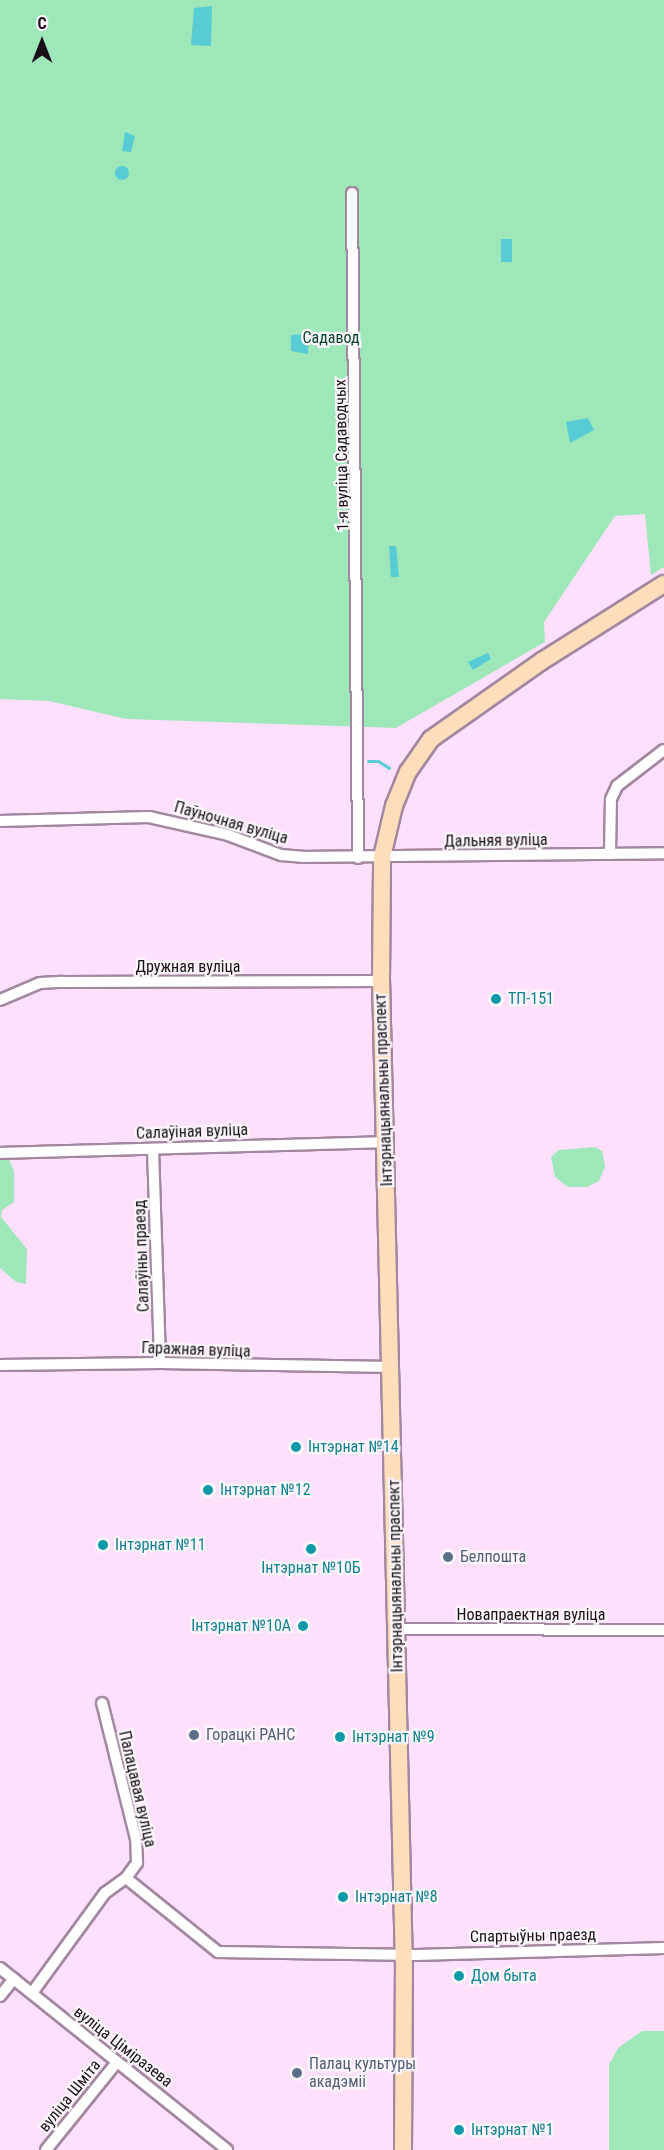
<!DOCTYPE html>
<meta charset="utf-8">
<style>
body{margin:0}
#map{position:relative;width:664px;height:2150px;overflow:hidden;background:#fee0fc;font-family:"Roboto Condensed",sans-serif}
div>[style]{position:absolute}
.green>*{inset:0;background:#9ee7b8}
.water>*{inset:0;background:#58ccd4;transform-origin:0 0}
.round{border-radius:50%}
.stream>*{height:3px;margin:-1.5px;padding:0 1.5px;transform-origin:1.5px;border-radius:1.5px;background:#58ccd4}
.roads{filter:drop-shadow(2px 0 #a287a0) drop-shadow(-2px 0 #a287a0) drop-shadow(0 2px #a287a0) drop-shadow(0 -2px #a287a0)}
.street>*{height:10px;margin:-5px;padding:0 5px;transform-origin:5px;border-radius:5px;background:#fff}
.primary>*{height:16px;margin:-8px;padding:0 8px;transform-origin:8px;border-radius:8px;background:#feddbb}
.dots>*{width:16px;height:16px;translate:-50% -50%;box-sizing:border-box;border:3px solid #fcf6fc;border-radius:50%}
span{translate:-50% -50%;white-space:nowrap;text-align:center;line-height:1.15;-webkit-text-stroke:4.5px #fcf6fc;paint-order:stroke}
.park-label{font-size:16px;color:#084728}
.street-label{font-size:16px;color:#190f19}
.culture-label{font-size:16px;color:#0d838f}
.left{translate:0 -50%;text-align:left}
.right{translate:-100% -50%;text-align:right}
.service-label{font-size:16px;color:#4e5e75}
.north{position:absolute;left:12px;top:12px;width:60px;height:60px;-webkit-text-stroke:4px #fcf6fc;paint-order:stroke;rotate:0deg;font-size:16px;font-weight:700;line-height:24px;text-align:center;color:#190f19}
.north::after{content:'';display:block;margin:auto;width:21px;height:27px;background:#190f19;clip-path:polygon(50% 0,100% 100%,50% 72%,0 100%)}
</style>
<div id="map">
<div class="green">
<div style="clip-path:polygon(0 0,664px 0,664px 567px,651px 575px,645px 514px,615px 516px,544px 622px,545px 642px,396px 728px,126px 719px,49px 701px,0 699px)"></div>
<div style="clip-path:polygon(595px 1147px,602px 1151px,605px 1166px,599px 1181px,587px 1187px,568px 1187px,555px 1177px,551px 1157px,559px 1150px)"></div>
<div style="clip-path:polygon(9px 1159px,14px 1171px,14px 1202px,2px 1210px,1px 1217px,27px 1249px,26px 1284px,16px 1282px,0 1268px,0 1160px)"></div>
<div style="clip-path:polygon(642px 2031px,664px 2031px,664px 2150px,609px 2150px,609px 2065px,618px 2048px)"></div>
</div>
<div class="water">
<div style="clip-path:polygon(212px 6px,211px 46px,191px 45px,194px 8px)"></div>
<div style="clip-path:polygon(125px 132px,135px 136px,131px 152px,122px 151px)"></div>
<div class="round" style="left:115px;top:166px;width:14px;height:14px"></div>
<div style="left:501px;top:239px;width:11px;height:23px"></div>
<div style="clip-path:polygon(309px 334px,308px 354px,291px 351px,291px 335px)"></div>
<div style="clip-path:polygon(588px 418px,594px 430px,570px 443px,566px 422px)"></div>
<div style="clip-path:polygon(389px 546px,396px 546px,399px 577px,391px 577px)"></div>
<div style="clip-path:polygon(488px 653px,491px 659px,473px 670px,468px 662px)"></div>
</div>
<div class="stream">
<div style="left:368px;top:761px;width:10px"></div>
<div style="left:378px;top:761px;width:13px;rotate:32deg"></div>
</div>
<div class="roads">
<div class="street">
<div style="left:352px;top:193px;width:665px;rotate:89.48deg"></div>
<div style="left:0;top:821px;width:149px;rotate:-1.5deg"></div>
<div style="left:149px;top:817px;width:81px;rotate:12.8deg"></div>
<div style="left:228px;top:835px;width:57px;rotate:20.7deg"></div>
<div style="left:281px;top:855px;width:21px;rotate:5deg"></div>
<div style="left:302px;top:857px;width:362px;rotate:-0.6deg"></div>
<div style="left:610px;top:854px;width:55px;rotate:-89deg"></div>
<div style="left:611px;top:799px;width:14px;rotate:-65deg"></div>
<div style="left:617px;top:786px;width:59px;rotate:-37.5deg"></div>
<div style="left:0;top:1000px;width:43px;rotate:-23deg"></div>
<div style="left:40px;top:983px;width:22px;rotate:-3deg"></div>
<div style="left:62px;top:982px;width:319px;rotate:-0.2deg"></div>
<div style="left:153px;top:1149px;width:214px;rotate:88.1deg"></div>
<div style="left:0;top:1153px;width:385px;rotate:-1.6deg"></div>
<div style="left:0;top:1365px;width:160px;rotate:-0.7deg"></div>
<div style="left:160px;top:1363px;width:231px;rotate:1deg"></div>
<div style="left:398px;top:1629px;width:266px;rotate:0.2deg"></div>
<div style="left:126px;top:1878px;width:118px;rotate:38.8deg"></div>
<div style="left:218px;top:1952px;width:198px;rotate:0.9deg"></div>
<div style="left:416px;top:1955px;width:248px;rotate:-1.6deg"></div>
<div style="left:0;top:1968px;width:291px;rotate:38.7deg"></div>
<div style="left:32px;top:1993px;width:124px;rotate:-53.9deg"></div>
<div style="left:105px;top:1893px;width:26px;rotate:-36deg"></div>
<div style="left:126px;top:1878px;width:19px;rotate:-54deg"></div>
<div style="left:137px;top:1863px;width:24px;rotate:-92deg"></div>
<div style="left:136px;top:1839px;width:140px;rotate:-104deg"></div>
<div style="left:0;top:1996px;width:22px;rotate:-51deg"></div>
<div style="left:46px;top:2150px;width:113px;rotate:-51.1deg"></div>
</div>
<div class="primary">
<div style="left:403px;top:2150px;width:181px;rotate:-89.7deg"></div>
<div style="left:404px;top:1969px;width:988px;rotate:-91.33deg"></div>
<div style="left:381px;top:981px;width:124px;rotate:-89.5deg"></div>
<div style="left:382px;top:857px;width:52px;rotate:-76.8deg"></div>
<div style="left:394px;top:806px;width:37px;rotate:-68deg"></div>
<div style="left:408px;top:772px;width:40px;rotate:-55.1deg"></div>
<div style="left:431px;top:739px;width:136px;rotate:-35.1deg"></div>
<div style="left:542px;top:661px;width:144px;rotate:-32.3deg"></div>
</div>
</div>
<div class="dots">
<div style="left:496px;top:999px;background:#0f9aa8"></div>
<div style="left:296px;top:1447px;background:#0f9aa8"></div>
<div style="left:208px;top:1490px;background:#0f9aa8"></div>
<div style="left:103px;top:1545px;background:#0f9aa8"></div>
<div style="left:311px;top:1549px;background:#0f9aa8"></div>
<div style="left:448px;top:1557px;background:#5c6f8a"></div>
<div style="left:303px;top:1626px;background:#0f9aa8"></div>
<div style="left:194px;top:1735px;background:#5c6f8a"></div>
<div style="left:340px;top:1737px;background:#0f9aa8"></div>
<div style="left:343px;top:1897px;background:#0f9aa8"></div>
<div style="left:459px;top:1976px;background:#0f9aa8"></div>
<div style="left:297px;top:2073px;background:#5c6f8a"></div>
<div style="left:459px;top:2130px;background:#0f9aa8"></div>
</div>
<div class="park-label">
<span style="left:331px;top:338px">Садавод</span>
</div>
<div class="street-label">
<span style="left:342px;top:455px;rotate:-91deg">1-я вуліца Садаводчых</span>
<span style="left:231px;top:823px;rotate:16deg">Паўночная вуліца</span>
<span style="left:496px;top:841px;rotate:-1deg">Дальняя вуліца</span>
<span style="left:188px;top:967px">Дружная вуліца</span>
<span style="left:384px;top:1090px;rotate:-92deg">Інтэрнацыянальны праспект</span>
<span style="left:192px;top:1132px;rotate:-2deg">Салаўіная вуліца</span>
<span style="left:142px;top:1256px;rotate:-92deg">Салаўіны праезд</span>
<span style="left:196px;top:1350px;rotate:2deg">Гаражная вуліца</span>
<span style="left:396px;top:1576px;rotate:-91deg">Інтэрнацыянальны праспект</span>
<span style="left:531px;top:1615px">Новапраектная вуліца</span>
<span style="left:137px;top:1789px;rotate:77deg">Палацавая вуліца</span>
<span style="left:533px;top:1936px;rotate:-1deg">Спартыўны праезд</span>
<span style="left:123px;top:2047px;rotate:38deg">вуліца Ціміразева</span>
<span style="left:70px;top:2096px;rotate:-51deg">вуліца Шміта</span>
</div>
<div class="culture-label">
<span class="left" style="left:508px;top:999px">ТП-151</span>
<span class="left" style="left:308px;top:1447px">Інтэрнат №14</span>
<span class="left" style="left:220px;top:1490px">Інтэрнат №12</span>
<span class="left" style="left:115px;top:1545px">Інтэрнат №11</span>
<span style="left:311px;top:1568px">Інтэрнат №10Б</span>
<span class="right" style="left:291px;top:1626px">Інтэрнат №10А</span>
<span class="left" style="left:352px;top:1737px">Інтэрнат №9</span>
<span class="left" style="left:355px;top:1897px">Інтэрнат №8</span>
<span class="left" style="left:471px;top:1976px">Дом быта</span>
<span class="left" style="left:471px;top:2130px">Інтэрнат №1</span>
</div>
<div class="service-label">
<span class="left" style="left:460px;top:1557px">Белпошта</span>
<span class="left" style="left:206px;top:1735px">Горацкі РАНС</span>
<span class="left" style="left:309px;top:2073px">Палац культуры<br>акадэміі</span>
</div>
<div class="north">С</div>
</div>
